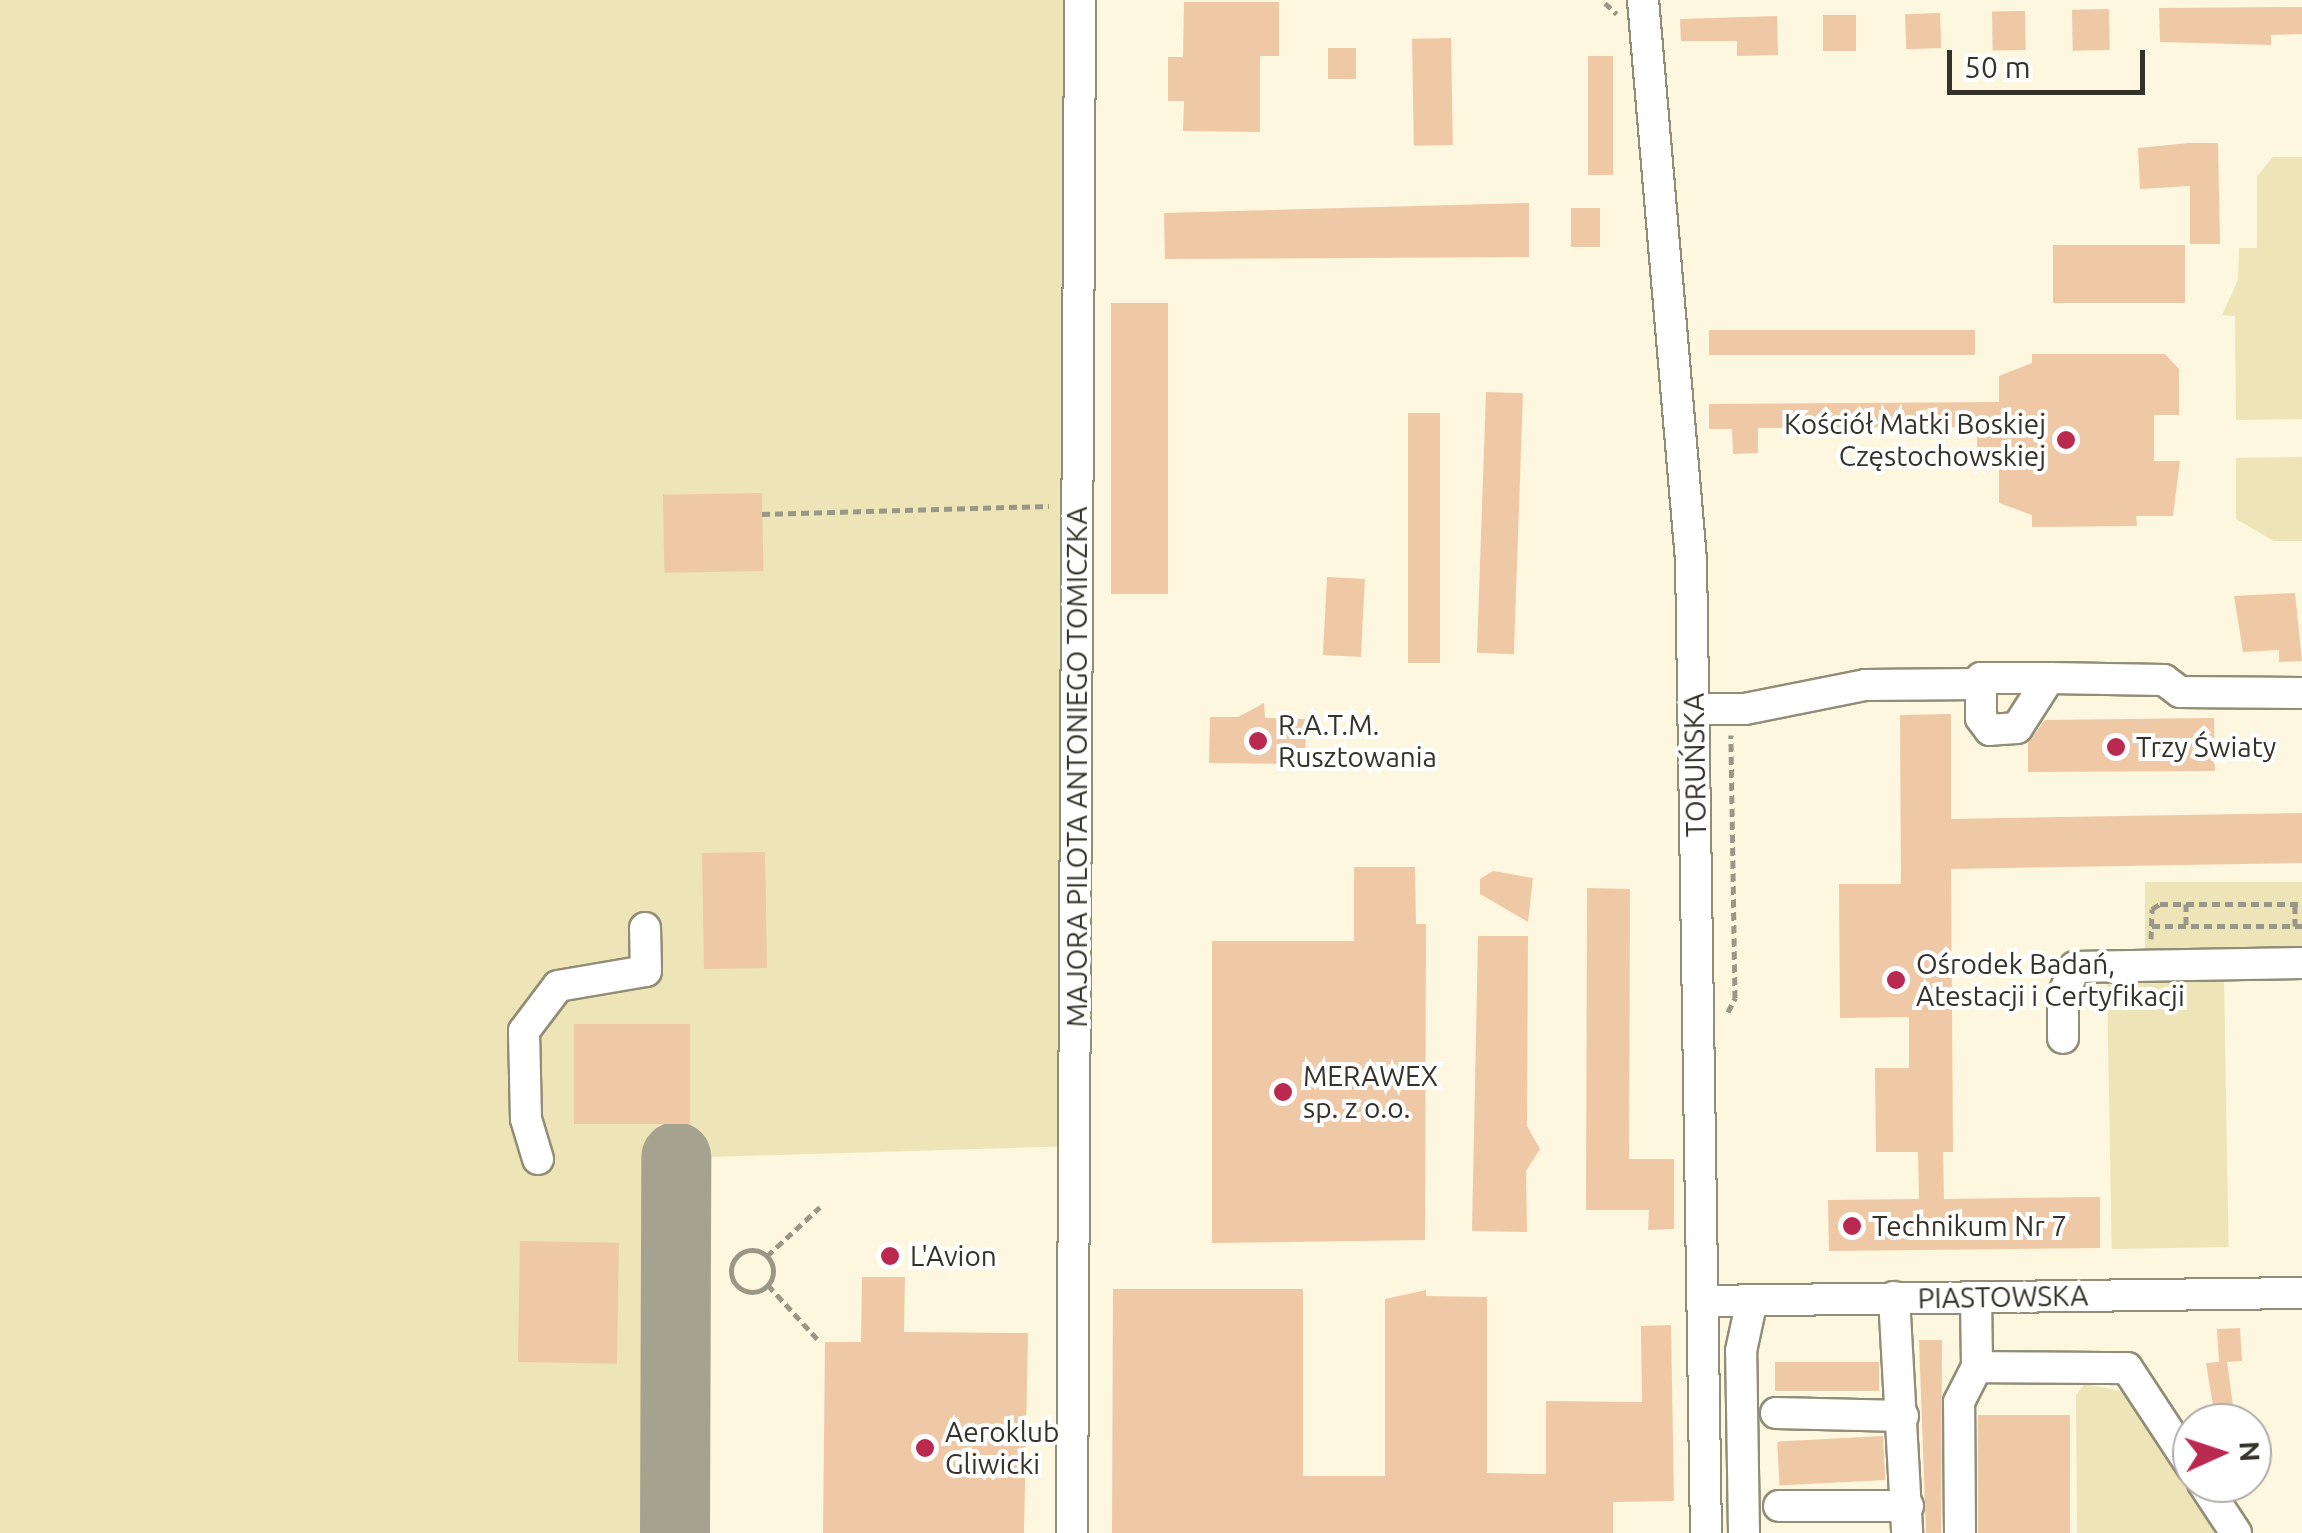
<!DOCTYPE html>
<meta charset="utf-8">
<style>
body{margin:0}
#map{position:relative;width:2302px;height:1533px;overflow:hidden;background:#fcf7de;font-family:Ubuntu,sans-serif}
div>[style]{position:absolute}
.green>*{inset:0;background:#ede4b8;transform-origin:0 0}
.taxiway>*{height:70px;margin:-35px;padding:0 35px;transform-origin:35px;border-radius:35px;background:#a6a290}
.building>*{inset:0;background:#efc8a6;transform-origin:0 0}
.path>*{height:5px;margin-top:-2.5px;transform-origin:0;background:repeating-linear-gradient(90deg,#9a9786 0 8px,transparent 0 13px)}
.path>.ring{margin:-2.5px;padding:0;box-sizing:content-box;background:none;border:5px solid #9a9786;border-radius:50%}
.roads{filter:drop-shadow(2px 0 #928d77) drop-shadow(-2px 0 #928d77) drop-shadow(0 2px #928d77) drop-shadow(0 -2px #928d77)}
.minor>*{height:30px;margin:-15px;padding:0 15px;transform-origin:15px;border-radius:15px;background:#fff}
.dots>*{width:28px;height:28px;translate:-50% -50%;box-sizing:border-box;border:5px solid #fff;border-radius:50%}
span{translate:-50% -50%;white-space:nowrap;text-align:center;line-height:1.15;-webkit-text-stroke:8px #fff;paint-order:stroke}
.poi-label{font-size:28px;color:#343229}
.right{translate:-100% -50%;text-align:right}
.left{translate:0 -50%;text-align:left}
.street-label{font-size:28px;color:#343229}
.north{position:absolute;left:2172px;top:1403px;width:100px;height:100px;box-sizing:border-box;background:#fff;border:2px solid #aeada9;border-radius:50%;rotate:87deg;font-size:28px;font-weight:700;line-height:40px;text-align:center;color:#343229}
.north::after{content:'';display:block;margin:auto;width:35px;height:45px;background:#ba2950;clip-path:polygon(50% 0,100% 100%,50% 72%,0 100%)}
.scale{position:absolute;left:1947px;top:50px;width:198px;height:45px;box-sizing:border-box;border:5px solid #343229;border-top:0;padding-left:12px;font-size:30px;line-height:35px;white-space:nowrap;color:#343229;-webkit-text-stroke:8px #fff;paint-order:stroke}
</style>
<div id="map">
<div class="green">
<div style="clip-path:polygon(0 0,1080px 0,1076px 1146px,676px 1158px,675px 1533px,0 1533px)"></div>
<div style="clip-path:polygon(2273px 157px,2302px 157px,2302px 419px,2236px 420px,2235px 316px,2222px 315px,2238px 280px,2239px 248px,2257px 248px,2257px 176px)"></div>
<div style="clip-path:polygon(2302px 457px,2302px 541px,2274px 541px,2236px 519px,2236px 458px)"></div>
<div style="left:2302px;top:882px;width:75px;height:157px;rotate:90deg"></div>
<div style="left:2224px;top:981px;width:266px;height:117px;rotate:89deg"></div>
<div style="clip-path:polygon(2085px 1384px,2131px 1393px,2220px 1533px,2077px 1533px,2076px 1395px)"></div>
</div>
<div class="taxiway">
<div style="left:675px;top:1533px;width:376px;rotate:-89.8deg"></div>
</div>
<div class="building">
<div style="clip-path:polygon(1184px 2px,1279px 2px,1279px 56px,1260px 56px,1260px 132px,1183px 131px,1184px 101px,1168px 101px,1168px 57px,1183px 57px)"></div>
<div style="clip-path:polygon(2302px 7px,2302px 34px,2271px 35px,2271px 45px,2160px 42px,2159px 8px)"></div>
<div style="left:2109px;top:9px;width:41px;height:37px;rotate:89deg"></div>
<div style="left:2025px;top:11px;width:39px;height:33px;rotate:89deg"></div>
<div style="left:1940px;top:13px;width:35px;height:35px;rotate:88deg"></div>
<div style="left:1823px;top:15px;width:33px;height:36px"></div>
<div style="clip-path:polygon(1777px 16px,1778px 55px,1737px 56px,1737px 41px,1681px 41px,1680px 19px)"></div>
<div style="left:1451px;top:38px;width:107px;height:39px;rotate:89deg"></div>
<div style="left:1328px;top:48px;width:28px;height:31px"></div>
<div style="left:1588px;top:56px;width:25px;height:119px"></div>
<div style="clip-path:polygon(2189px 143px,2218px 143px,2220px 244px,2190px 244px,2190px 186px,2140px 189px,2138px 148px)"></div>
<div style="clip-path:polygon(1529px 203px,1529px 257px,1165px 259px,1164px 213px)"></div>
<div style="left:1571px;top:208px;width:29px;height:39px"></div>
<div style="left:2185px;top:245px;width:58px;height:132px;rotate:90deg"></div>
<div style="left:1111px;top:303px;width:57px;height:291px"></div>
<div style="left:1975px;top:330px;width:25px;height:266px;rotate:90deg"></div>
<div style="clip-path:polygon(2032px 354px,2165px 354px,2179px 369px,2179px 415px,2154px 415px,2154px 461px,2180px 461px,2173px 516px,2136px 516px,2137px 526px,2032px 527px,2032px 515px,1999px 503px,1999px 463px,1977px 463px,1977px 427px,1758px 428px,1758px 453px,1733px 454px,1732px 429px,1709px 429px,1709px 404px,1999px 402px,1999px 376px,2032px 363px)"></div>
<div style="left:1486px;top:392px;width:37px;height:261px;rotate:2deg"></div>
<div style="left:1408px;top:413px;width:32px;height:250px"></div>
<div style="left:762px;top:493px;width:78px;height:99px;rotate:89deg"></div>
<div style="left:1327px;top:577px;width:38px;height:78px;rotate:3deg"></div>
<div style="clip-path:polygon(2295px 593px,2302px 661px,2279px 662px,2279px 650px,2243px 652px,2234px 596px)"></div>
<div style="clip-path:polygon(1264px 703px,1265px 718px,1306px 719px,1305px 764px,1209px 763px,1210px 717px,1238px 717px)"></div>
<div style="clip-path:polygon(1951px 714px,1951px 819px,2302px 813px,2302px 863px,1951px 869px,1953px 1152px,1943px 1152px,1944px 1199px,2100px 1197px,2100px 1248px,1829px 1251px,1828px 1200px,1919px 1199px,1918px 1152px,1876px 1152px,1875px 1068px,1909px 1068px,1909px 1017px,1840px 1018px,1839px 884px,1901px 884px,1900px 715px)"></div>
<div style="clip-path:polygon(2214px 718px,2215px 771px,2028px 772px,2028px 743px,2045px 720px)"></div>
<div style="left:765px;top:852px;width:116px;height:63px;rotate:89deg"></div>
<div style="clip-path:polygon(1354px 867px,1415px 867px,1416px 924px,1426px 924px,1425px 1240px,1212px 1243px,1212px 941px,1354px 941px)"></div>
<div style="clip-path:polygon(1493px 871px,1533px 878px,1528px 922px,1480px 894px,1480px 879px)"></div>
<div style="clip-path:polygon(1587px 888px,1630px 889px,1629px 1159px,1674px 1159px,1674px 1229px,1648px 1230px,1649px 1210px,1586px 1210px)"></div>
<div style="clip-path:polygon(1478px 936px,1528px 936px,1527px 1126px,1540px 1149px,1526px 1171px,1527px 1232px,1472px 1231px)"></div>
<div style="left:574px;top:1024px;width:116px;height:100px"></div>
<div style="left:520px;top:1241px;width:99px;height:121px;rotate:1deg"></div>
<div style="clip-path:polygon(862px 1277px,905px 1277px,904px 1332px,1028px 1333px,1024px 1533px,823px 1533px,825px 1342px,861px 1342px)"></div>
<div style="clip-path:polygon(1113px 1289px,1303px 1289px,1303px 1476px,1385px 1476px,1385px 1299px,1426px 1290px,1426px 1296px,1487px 1297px,1487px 1473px,1546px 1474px,1546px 1401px,1642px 1402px,1641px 1326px,1671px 1325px,1674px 1501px,1613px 1502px,1613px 1533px,1112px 1533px)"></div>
<div style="clip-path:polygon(2240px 1328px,2242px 1361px,2227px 1362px,2234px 1412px,2214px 1412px,2206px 1363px,2219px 1362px,2217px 1329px)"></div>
<div style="clip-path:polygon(1919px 1340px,1942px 1340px,1941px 1533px,1926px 1533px)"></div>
<div style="left:1775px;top:1362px;width:104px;height:29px"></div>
<div style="left:1978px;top:1415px;width:92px;height:118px"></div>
<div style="left:1883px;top:1436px;width:44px;height:106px;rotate:87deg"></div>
</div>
<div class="path">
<div style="left:1605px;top:3px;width:16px;rotate:43deg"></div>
<div style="left:762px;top:514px;width:287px;rotate:-1.6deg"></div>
<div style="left:2186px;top:904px;width:22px;rotate:90deg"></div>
<div style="left:2152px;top:926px;width:150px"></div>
<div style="left:2295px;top:926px;width:22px;rotate:-90deg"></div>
<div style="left:2151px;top:939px;width:30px;rotate:-88deg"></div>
<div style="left:2152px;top:909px;width:9px;rotate:-32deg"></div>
<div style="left:2160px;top:904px;width:142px"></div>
<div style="left:1728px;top:1012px;width:16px;rotate:-63deg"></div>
<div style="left:1735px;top:998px;width:263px;rotate:-90.9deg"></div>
<div class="ring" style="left:731px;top:1250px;width:37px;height:37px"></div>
<div style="left:767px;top:1256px;width:72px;rotate:-42.8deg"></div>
<div style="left:768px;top:1285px;width:77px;rotate:47.6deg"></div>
</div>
<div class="roads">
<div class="minor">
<div style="left:1643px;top:0;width:562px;rotate:85.1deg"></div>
<div style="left:1691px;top:560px;width:973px;rotate:89.12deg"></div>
<div style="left:2049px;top:678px;width:59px;rotate:122.6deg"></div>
<div style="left:2017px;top:728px;width:27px;rotate:176deg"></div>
<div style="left:1990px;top:730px;width:15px;rotate:-127deg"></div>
<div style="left:1981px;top:718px;width:40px;rotate:-90deg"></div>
<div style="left:1981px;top:678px;width:68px"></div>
<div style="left:2049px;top:678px;width:115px;rotate:1deg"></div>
<div style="left:2164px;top:680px;width:20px;rotate:37deg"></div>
<div style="left:2180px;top:692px;width:122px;rotate:0.5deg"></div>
<div style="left:1694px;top:709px;width:51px"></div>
<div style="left:1745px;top:709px;width:122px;rotate:-11.3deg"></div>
<div style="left:1865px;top:685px;width:115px;rotate:-0.5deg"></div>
<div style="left:2063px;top:1038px;width:43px;rotate:-90deg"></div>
<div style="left:2063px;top:995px;width:30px;rotate:-67deg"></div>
<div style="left:2075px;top:967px;width:227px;rotate:-1deg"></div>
<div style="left:538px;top:1159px;width:42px;rotate:-106.7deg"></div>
<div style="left:526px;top:1119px;width:88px;rotate:-91.3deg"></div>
<div style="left:524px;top:1031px;width:56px;rotate:-52.9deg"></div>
<div style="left:558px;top:986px;width:89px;rotate:-9.7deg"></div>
<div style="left:646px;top:971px;width:43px;rotate:-91.3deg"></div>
<div style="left:1894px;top:1297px;width:236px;rotate:86.8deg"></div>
<div style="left:1703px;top:1301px;width:599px;rotate:-0.77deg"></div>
<div style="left:1977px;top:1367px;width:150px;rotate:0.4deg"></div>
<div style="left:2127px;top:1368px;width:118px;rotate:56.7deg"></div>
<div style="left:1776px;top:1413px;width:127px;rotate:1.4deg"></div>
<div style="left:2203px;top:1483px;width:60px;rotate:56.6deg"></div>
<div style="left:1779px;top:1506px;width:129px"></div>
<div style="left:1072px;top:1533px;width:1533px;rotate:-89.7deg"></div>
<div style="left:1744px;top:1533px;width:182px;rotate:-90.9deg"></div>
<div style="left:1741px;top:1351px;width:52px;rotate:-77.8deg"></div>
<div style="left:1960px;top:1533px;width:131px;rotate:-90.4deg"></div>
<div style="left:1959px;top:1402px;width:39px;rotate:-63deg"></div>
<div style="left:1977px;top:1367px;width:69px;rotate:-90.8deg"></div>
</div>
</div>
<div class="dots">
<div style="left:2066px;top:440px;background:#ba2950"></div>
<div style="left:1258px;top:741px;background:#ba2950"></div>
<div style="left:2116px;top:747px;background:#ba2950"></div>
<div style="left:1896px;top:980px;background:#ba2950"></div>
<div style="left:1283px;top:1092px;background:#ba2950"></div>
<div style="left:1852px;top:1226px;background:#ba2950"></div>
<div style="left:890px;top:1256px;background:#ba2950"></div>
<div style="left:925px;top:1448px;background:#ba2950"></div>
</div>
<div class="poi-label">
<span class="right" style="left:2046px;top:440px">Kościół Matki Boskiej<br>Częstochowskiej</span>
<span class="left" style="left:1278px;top:741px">R.A.T.M.<br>Rusztowania</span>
<span class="left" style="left:2136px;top:747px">Trzy Światy</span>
<span class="left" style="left:1916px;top:980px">Ośrodek Badań,<br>Atestacji i Certyfikacji</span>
<span class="left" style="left:1303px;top:1092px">MERAWEX<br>sp. z o.o.</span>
<span class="left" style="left:1872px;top:1226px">Technikum Nr 7</span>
<span class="left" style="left:910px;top:1256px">L'Avion</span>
<span class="left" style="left:945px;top:1448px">Aeroklub<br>Gliwicki</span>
</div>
<div class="street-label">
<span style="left:1695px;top:765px;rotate:-91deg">TORUŃSKA</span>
<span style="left:1077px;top:767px;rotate:-90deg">MAJORA PILOTA ANTONIEGO TOMICZKA</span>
<span style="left:2003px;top:1297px;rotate:-1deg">PIASTOWSKA</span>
</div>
<div class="north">N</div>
<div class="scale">50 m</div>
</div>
